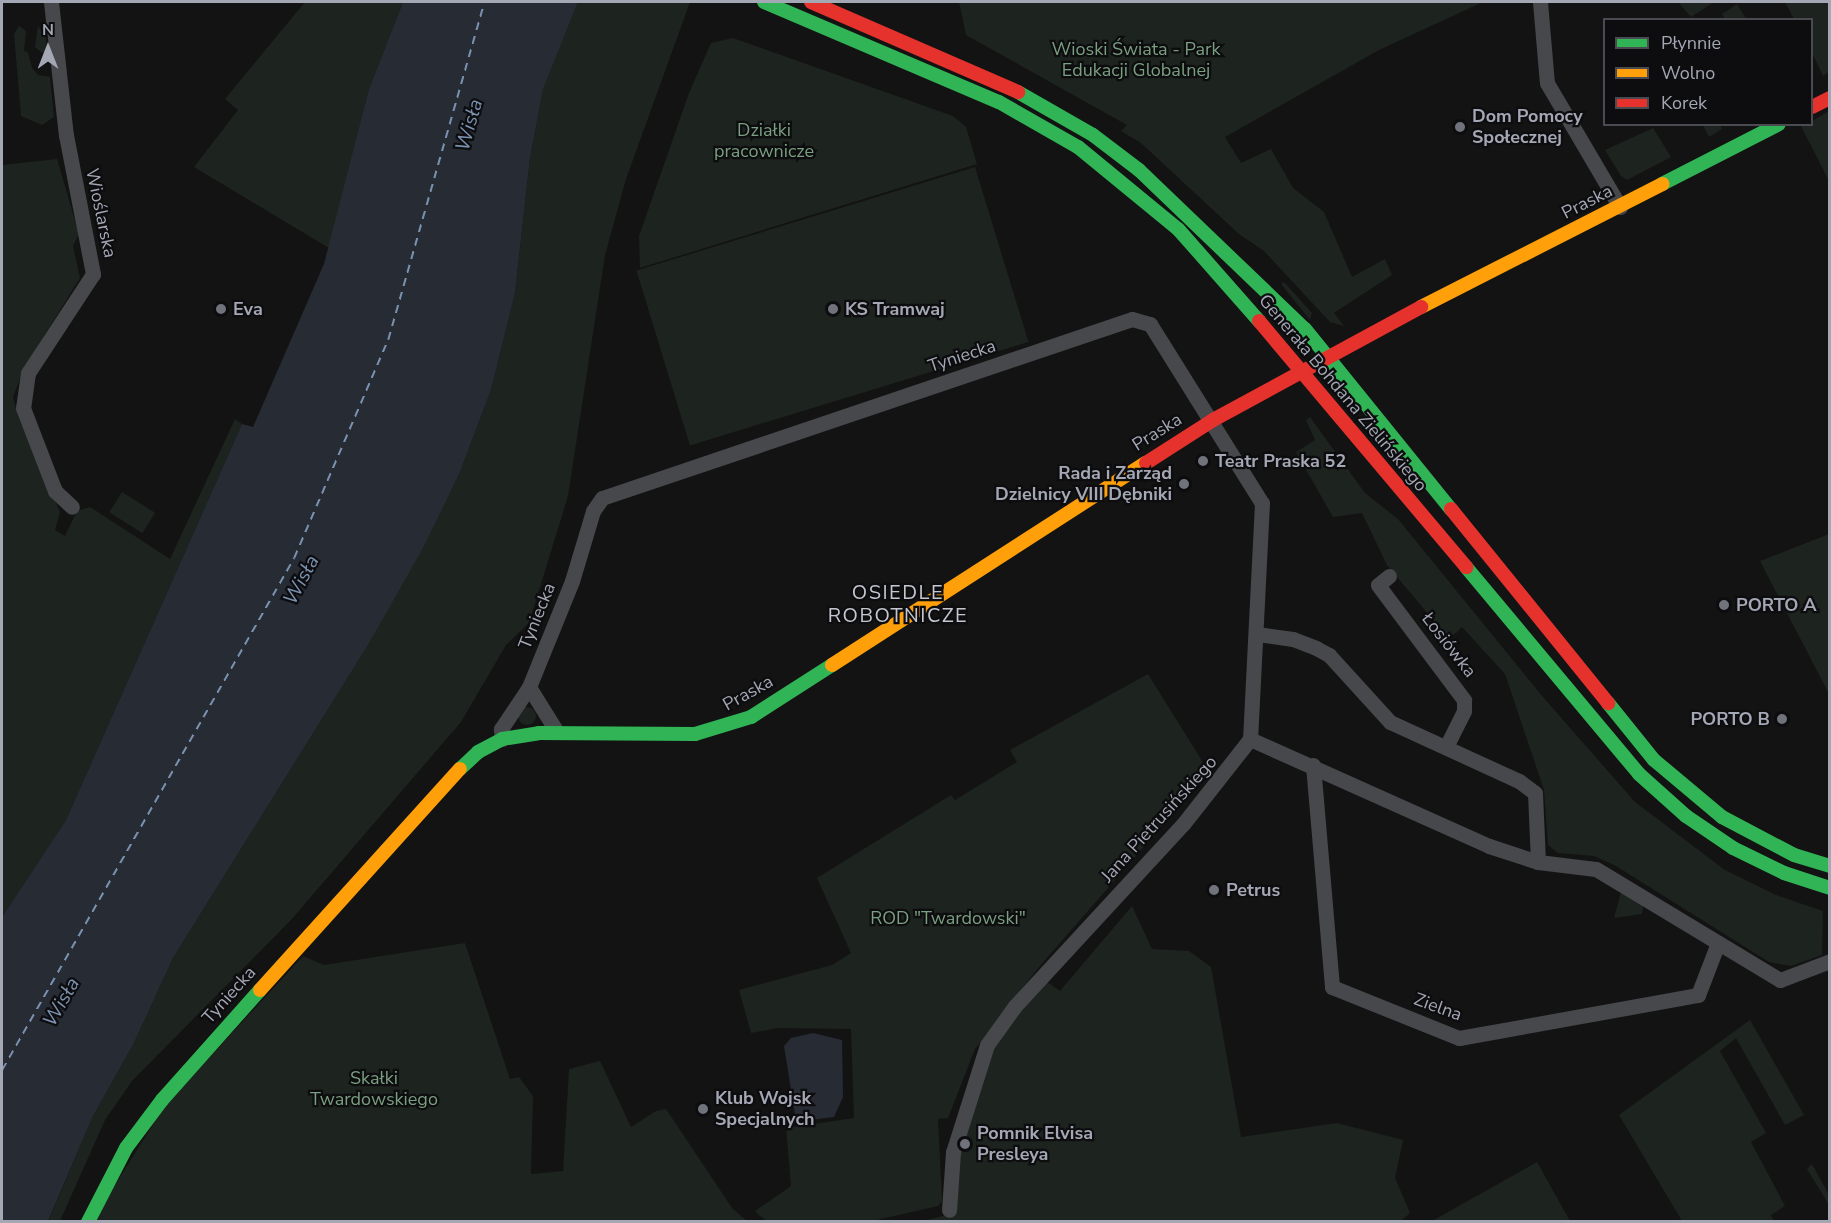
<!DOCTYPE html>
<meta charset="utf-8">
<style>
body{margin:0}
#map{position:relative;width:1831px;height:1223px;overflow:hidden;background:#131313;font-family:"Nunito Sans",sans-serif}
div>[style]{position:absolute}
.green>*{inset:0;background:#1d231e;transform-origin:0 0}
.round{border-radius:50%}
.water>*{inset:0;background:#272c34}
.ferry>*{height:1.5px;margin-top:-0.75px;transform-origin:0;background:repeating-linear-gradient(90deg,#7a91b0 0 8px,transparent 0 14px)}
.street>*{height:15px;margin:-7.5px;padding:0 7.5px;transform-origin:7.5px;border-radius:7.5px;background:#47484c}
.fast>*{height:14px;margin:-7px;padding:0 7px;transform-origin:7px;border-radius:7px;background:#30b455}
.slow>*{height:14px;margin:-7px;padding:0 7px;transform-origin:7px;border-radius:7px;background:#ff9f0a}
.jam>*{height:14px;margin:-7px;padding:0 7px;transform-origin:7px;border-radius:7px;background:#e5322d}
.dots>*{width:16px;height:16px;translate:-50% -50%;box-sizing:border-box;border:3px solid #0d0d0f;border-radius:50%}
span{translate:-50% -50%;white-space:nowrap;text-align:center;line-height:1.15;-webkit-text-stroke:4.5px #0d0d0f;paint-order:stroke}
.park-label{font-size:18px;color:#7a9f81}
.poi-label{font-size:18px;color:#a4a7b4;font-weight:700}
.left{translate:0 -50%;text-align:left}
.right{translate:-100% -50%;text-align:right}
.street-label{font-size:18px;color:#a4a7b4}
.water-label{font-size:20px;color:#7a91b0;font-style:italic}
.neighbourhood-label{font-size:20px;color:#c4c6d0;letter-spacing:1.5px}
.frame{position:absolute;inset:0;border:3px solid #a4a7b4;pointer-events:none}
.legend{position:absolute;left:1603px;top:18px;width:210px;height:108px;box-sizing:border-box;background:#0d0d0f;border:2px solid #494b51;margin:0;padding:8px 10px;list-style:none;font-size:18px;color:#a4a7b4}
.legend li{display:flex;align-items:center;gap:12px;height:30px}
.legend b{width:30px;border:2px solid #494b51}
.north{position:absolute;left:18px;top:18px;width:60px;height:60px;-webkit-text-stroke:4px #0d0d0f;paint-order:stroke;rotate:0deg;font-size:16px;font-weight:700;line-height:24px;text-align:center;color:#a4a7b4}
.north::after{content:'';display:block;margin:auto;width:21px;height:27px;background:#a4a7b4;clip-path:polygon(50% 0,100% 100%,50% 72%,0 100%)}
</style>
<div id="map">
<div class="green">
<div style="clip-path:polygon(305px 2px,403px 2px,369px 89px,329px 248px,194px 167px,238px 110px,225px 99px)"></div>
<div style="clip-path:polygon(578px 2px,690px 2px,626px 179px,605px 255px,568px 496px,529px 623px,506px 645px,461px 722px,291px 920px,132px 1081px,105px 1120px,60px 1221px,48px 1222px,93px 1116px,133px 1045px,173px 958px,368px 645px,460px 472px,491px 390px,515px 293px,530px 158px,543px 88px)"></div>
<div style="clip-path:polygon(959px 2px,1483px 2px,1379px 50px,1225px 137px,1241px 163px,1271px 149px,1293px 188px,1324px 212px,1352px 277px,1385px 259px,1392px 275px,1334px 313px,1344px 326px,1330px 322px,1264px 251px,1239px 234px,1141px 143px,1121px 131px,1127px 125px,966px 35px)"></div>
<div style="clip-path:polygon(1678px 2px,1714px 2px,1691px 17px)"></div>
<div style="clip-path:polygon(1785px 2px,1829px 2px,1829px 72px,1823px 76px,1812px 53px,1812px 20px,1794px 19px)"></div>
<div style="clip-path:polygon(1737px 4px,1746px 19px,1725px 19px,1722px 14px)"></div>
<div style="clip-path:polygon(19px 26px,26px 31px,24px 51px,28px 52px,32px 68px,38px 75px,50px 77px,54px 117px,42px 125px,21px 116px,14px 34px)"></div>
<div style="clip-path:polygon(38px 26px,46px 38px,47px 51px,42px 53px,35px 47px)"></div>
<div style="clip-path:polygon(733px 38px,953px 116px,966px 127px,977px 164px,640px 268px,639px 236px,689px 93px,711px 43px)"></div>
<div style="clip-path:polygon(1829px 111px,1829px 181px,1801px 126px,1812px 124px,1812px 121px)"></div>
<div style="clip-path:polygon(1703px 125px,1720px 125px,1722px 129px,1709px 137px)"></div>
<div style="clip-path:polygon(1653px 128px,1671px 157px,1627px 180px,1621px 176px,1605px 150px)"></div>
<div style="clip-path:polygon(57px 159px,79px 234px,73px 246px,80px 278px,24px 368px,13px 397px,18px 416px,60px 512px,55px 530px,65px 536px,77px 511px,90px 507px,170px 559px,235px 419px,242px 424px,66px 820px,2px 917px,2px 165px)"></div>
<div style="left:975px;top:167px;width:183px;height:354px;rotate:73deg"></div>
<div style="clip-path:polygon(1284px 282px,1312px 313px,1310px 320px,1281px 284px)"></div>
<div style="clip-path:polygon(1310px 417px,1365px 493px,1398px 519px,1543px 697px,1635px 802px,1725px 870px,1776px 895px,1823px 911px,1822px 955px,1791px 966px,1769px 962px,1616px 866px,1594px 856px,1558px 853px,1548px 845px,1544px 790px,1505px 674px,1462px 627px,1449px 639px,1387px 565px,1362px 513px,1333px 517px,1296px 452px,1315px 440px,1306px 420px)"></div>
<div style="left:122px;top:492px;width:39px;height:24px;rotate:32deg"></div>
<div style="clip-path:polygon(1829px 534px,1829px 694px,1760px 561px)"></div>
<div style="clip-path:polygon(1148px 674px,1209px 772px,1039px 967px,975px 1049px,948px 1118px,938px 1119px,942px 1201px,938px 1206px,872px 1221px,768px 1222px,760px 1216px,755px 1211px,791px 1186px,786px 1128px,854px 1118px,851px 1029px,778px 1028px,751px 1033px,739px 990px,832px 965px,851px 953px,817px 878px,951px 795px,955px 800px,1017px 762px,1010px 750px)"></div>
<div class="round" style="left:518px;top:707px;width:18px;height:18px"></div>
<div style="clip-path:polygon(1621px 892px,1643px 906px,1642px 914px,1614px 918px)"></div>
<div style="clip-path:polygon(1132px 906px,1152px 949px,1189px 951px,1211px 967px,1241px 1137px,1337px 1123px,1403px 1140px,1395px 1178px,1410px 1213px,1400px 1222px,919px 1222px,951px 1214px,954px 1168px,987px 1054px,1009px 1020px,1047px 982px,1060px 991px)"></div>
<div style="clip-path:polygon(465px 943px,510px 1079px,519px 1077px,533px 1096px,531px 1174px,563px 1171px,569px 1069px,600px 1061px,631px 1127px,656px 1111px,666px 1109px,732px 1208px,747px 1221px,97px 1222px,105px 1201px,164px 1107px,303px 956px,324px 965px)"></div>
<div style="clip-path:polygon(1750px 1020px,1804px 1115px,1785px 1125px,1736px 1038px,1720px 1051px,1766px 1133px,1751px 1142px,1785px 1206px,1771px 1215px,1774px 1221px,1682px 1221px,1619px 1115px)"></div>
<div style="clip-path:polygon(1537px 1162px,1570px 1221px,1432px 1221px,1473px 1198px)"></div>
<div style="clip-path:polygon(1812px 1164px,1829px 1195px,1829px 1205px,1807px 1169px)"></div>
</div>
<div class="water">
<div style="clip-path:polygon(403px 2px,578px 2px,543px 89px,530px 158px,515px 293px,491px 390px,460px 472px,424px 546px,368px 645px,173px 958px,133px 1045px,93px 1116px,48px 1221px,2px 1221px,2px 917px,66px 820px,242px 424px,253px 427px,324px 264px,369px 89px)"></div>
<div style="clip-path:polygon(813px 1033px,842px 1040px,843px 1097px,834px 1117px,811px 1120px,795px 1114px,784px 1046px,791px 1038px)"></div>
</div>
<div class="ferry">
<div style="left:2px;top:1070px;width:589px;rotate:-60.3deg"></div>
<div style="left:294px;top:558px;width:237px;rotate:-66.7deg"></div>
<div style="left:388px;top:340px;width:351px;rotate:-74.1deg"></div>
</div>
<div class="street">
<div style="left:51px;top:2px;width:134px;rotate:83.6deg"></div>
<div style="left:66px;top:135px;width:142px;rotate:79deg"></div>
<div style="left:93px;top:274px;width:118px;rotate:123.3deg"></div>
<div style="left:28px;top:373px;width:35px;rotate:98deg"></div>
<div style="left:23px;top:408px;width:89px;rotate:68.9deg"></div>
<div style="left:55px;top:491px;width:23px;rotate:43deg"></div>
<div style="left:1540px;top:2px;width:81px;rotate:85.1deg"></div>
<div style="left:1547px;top:83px;width:144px;rotate:59.5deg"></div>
<div style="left:1389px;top:576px;width:14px;rotate:141deg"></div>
<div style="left:1378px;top:585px;width:144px;rotate:53.2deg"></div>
<div style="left:1464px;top:700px;width:11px;rotate:90deg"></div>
<div style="left:1464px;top:711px;width:40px;rotate:116.6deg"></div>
<div style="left:1257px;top:634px;width:36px;rotate:8deg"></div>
<div style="left:1293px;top:639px;width:25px;rotate:21deg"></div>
<div style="left:1316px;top:648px;width:15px;rotate:28deg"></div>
<div style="left:1329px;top:655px;width:91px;rotate:47.7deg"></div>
<div style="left:1390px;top:722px;width:142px;rotate:24.6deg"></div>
<div style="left:1519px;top:781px;width:20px;rotate:37deg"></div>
<div style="left:1535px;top:793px;width:69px;rotate:87.5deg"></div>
<div style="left:529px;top:687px;width:53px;rotate:58.1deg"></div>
<div style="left:502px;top:739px;width:10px;rotate:-96deg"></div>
<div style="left:501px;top:729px;width:50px;rotate:-56.3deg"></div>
<div style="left:529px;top:687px;width:114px;rotate:-67.9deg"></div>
<div style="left:572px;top:581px;width:73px;rotate:-73.3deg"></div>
<div style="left:593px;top:511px;width:16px;rotate:-55deg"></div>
<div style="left:602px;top:498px;width:559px;rotate:-18.66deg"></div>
<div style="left:1132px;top:319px;width:19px;rotate:16deg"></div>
<div style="left:1150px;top:324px;width:211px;rotate:58deg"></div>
<div style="left:1262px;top:503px;width:236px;rotate:92.9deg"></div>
<div style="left:1250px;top:739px;width:108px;rotate:128.2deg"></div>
<div style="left:1183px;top:824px;width:248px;rotate:132.7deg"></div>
<div style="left:1015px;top:1006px;width:48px;rotate:125.7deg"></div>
<div style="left:987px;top:1045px;width:112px;rotate:107.6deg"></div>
<div style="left:953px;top:1152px;width:58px;rotate:93.9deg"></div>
<div style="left:1250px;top:739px;width:262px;rotate:24.1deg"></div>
<div style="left:1489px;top:846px;width:52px;rotate:18.1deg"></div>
<div style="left:1538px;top:862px;width:58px;rotate:6.9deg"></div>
<div style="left:1596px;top:869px;width:215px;rotate:31.1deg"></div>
<div style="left:1780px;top:980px;width:53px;rotate:-20.8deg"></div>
<div style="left:1313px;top:765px;width:223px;rotate:85.1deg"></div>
<div style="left:1332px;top:987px;width:137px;rotate:21.9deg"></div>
<div style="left:1459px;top:1038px;width:243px;rotate:-10.2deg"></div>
<div style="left:1698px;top:995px;width:56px;rotate:-69deg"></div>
</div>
<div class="fast">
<div style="left:764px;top:2px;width:255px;rotate:23.1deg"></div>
<div style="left:999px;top:102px;width:91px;rotate:29.7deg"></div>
<div style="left:1078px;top:147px;width:129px;rotate:39.4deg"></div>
<div style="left:1178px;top:229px;width:123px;rotate:48.6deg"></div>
<div style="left:1018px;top:92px;width:86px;rotate:29.8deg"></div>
<div style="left:1093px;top:135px;width:58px;rotate:37.3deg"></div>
<div style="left:1139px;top:170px;width:230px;rotate:43.8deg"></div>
<div style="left:1305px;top:329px;width:232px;rotate:51deg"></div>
<div style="left:1662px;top:184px;width:131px;rotate:-27.1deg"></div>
<div style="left:1466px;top:567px;width:270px;rotate:50.1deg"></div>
<div style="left:1639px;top:774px;width:63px;rotate:41.8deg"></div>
<div style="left:1686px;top:816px;width:57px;rotate:34.2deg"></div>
<div style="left:1733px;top:848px;width:57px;rotate:26.1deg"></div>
<div style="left:1784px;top:873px;width:48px;rotate:18.1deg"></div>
<div style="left:1608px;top:703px;width:73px;rotate:51.1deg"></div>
<div style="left:1654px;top:760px;width:89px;rotate:40deg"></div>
<div style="left:1722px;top:817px;width:81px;rotate:27.8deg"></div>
<div style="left:1794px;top:855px;width:38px;rotate:17deg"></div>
<div style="left:460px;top:769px;width:25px;rotate:-43deg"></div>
<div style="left:478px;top:752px;width:27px;rotate:-28deg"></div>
<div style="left:502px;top:739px;width:37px;rotate:-9deg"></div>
<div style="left:539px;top:733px;width:156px;rotate:0.4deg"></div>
<div style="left:695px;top:734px;width:59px;rotate:-16.9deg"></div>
<div style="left:751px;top:717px;width:96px;rotate:-32.7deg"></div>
<div style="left:88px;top:1222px;width:83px;rotate:-62.8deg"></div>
<div style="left:126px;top:1148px;width:60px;rotate:-53.1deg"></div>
<div style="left:162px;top:1100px;width:147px;rotate:-48.3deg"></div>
</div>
<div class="slow">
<div style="left:1421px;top:307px;width:271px;rotate:-27deg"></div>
<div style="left:832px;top:665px;width:373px;rotate:-32.8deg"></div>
<div style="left:260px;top:990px;width:298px;rotate:-47.9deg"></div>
</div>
<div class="jam">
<div style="left:811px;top:2px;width:226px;rotate:23.5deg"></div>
<div style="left:1812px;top:107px;width:20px;rotate:-27deg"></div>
<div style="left:1259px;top:321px;width:322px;rotate:49.9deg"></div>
<div style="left:1146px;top:463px;width:80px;rotate:-32.7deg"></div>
<div style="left:1213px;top:420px;width:237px;rotate:-28.5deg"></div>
<div style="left:1451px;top:509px;width:250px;rotate:51deg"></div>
</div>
<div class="dots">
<div style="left:1460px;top:127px;background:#71737c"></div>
<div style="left:221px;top:309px;background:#71737c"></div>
<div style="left:833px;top:309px;background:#71737c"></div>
<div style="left:1203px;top:461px;background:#71737c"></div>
<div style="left:1184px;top:484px;background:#71737c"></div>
<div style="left:1724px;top:605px;background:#71737c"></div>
<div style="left:1782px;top:719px;background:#71737c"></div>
<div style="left:1214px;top:890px;background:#71737c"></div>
<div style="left:703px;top:1109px;background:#71737c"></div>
<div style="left:965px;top:1144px;background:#71737c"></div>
</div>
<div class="park-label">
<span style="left:1136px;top:60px">Wioski Świata - Park<br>Edukacji Globalnej</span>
<span style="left:764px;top:141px">Działki<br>pracownicze</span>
<span style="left:948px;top:918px">ROD "Twardowski"</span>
<span style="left:374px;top:1089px">Skałki<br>Twardowskiego</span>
</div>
<div class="poi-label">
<span class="left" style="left:1472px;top:127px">Dom Pomocy<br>Społecznej</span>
<span class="left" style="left:233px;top:309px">Eva</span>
<span class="left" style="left:845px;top:309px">KS Tramwaj</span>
<span class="left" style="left:1215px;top:461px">Teatr Praska 52</span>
<span class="right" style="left:1172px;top:484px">Rada i Zarząd<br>Dzielnicy VIII Dębniki</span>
<span class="left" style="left:1736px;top:605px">PORTO A</span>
<span class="right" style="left:1770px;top:719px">PORTO B</span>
<span class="left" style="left:1226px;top:890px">Petrus</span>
<span class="left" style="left:715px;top:1109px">Klub Wojsk<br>Specjalnych</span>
<span class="left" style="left:977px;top:1144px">Pomnik Elvisa<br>Presleya</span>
</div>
<div class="street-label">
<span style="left:1587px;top:202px;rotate:-27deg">Praska</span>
<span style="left:101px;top:213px;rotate:78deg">Wioślarska</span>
<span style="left:962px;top:356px;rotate:-18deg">Tyniecka</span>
<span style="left:1343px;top:393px;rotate:50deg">Generała Bohdana Zielińskiego</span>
<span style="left:1157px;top:432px;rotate:-32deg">Praska</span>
<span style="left:537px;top:616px;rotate:-68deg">Tyniecka</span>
<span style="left:1449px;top:645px;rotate:52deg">Łosiówka</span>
<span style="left:748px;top:693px;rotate:-29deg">Praska</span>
<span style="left:1159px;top:819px;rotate:-48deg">Jana Pietrusińskiego</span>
<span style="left:229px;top:995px;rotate:-48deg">Tyniecka</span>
<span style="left:1438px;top:1007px;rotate:20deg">Zielna</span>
</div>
<div class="water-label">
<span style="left:469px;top:125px;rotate:-74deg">Wisła</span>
<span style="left:301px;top:580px;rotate:-62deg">Wisła</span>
<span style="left:61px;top:1002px;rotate:-60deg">Wisła</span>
</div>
<div class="neighbourhood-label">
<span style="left:898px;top:604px">OSIEDLE<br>ROBOTNICZE</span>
</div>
<div class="frame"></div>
<ul class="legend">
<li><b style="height:8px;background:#30b455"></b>Płynnie</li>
<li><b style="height:8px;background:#ff9f0a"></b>Wolno</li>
<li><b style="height:8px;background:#e5322d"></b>Korek</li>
</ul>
<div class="north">N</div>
</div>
